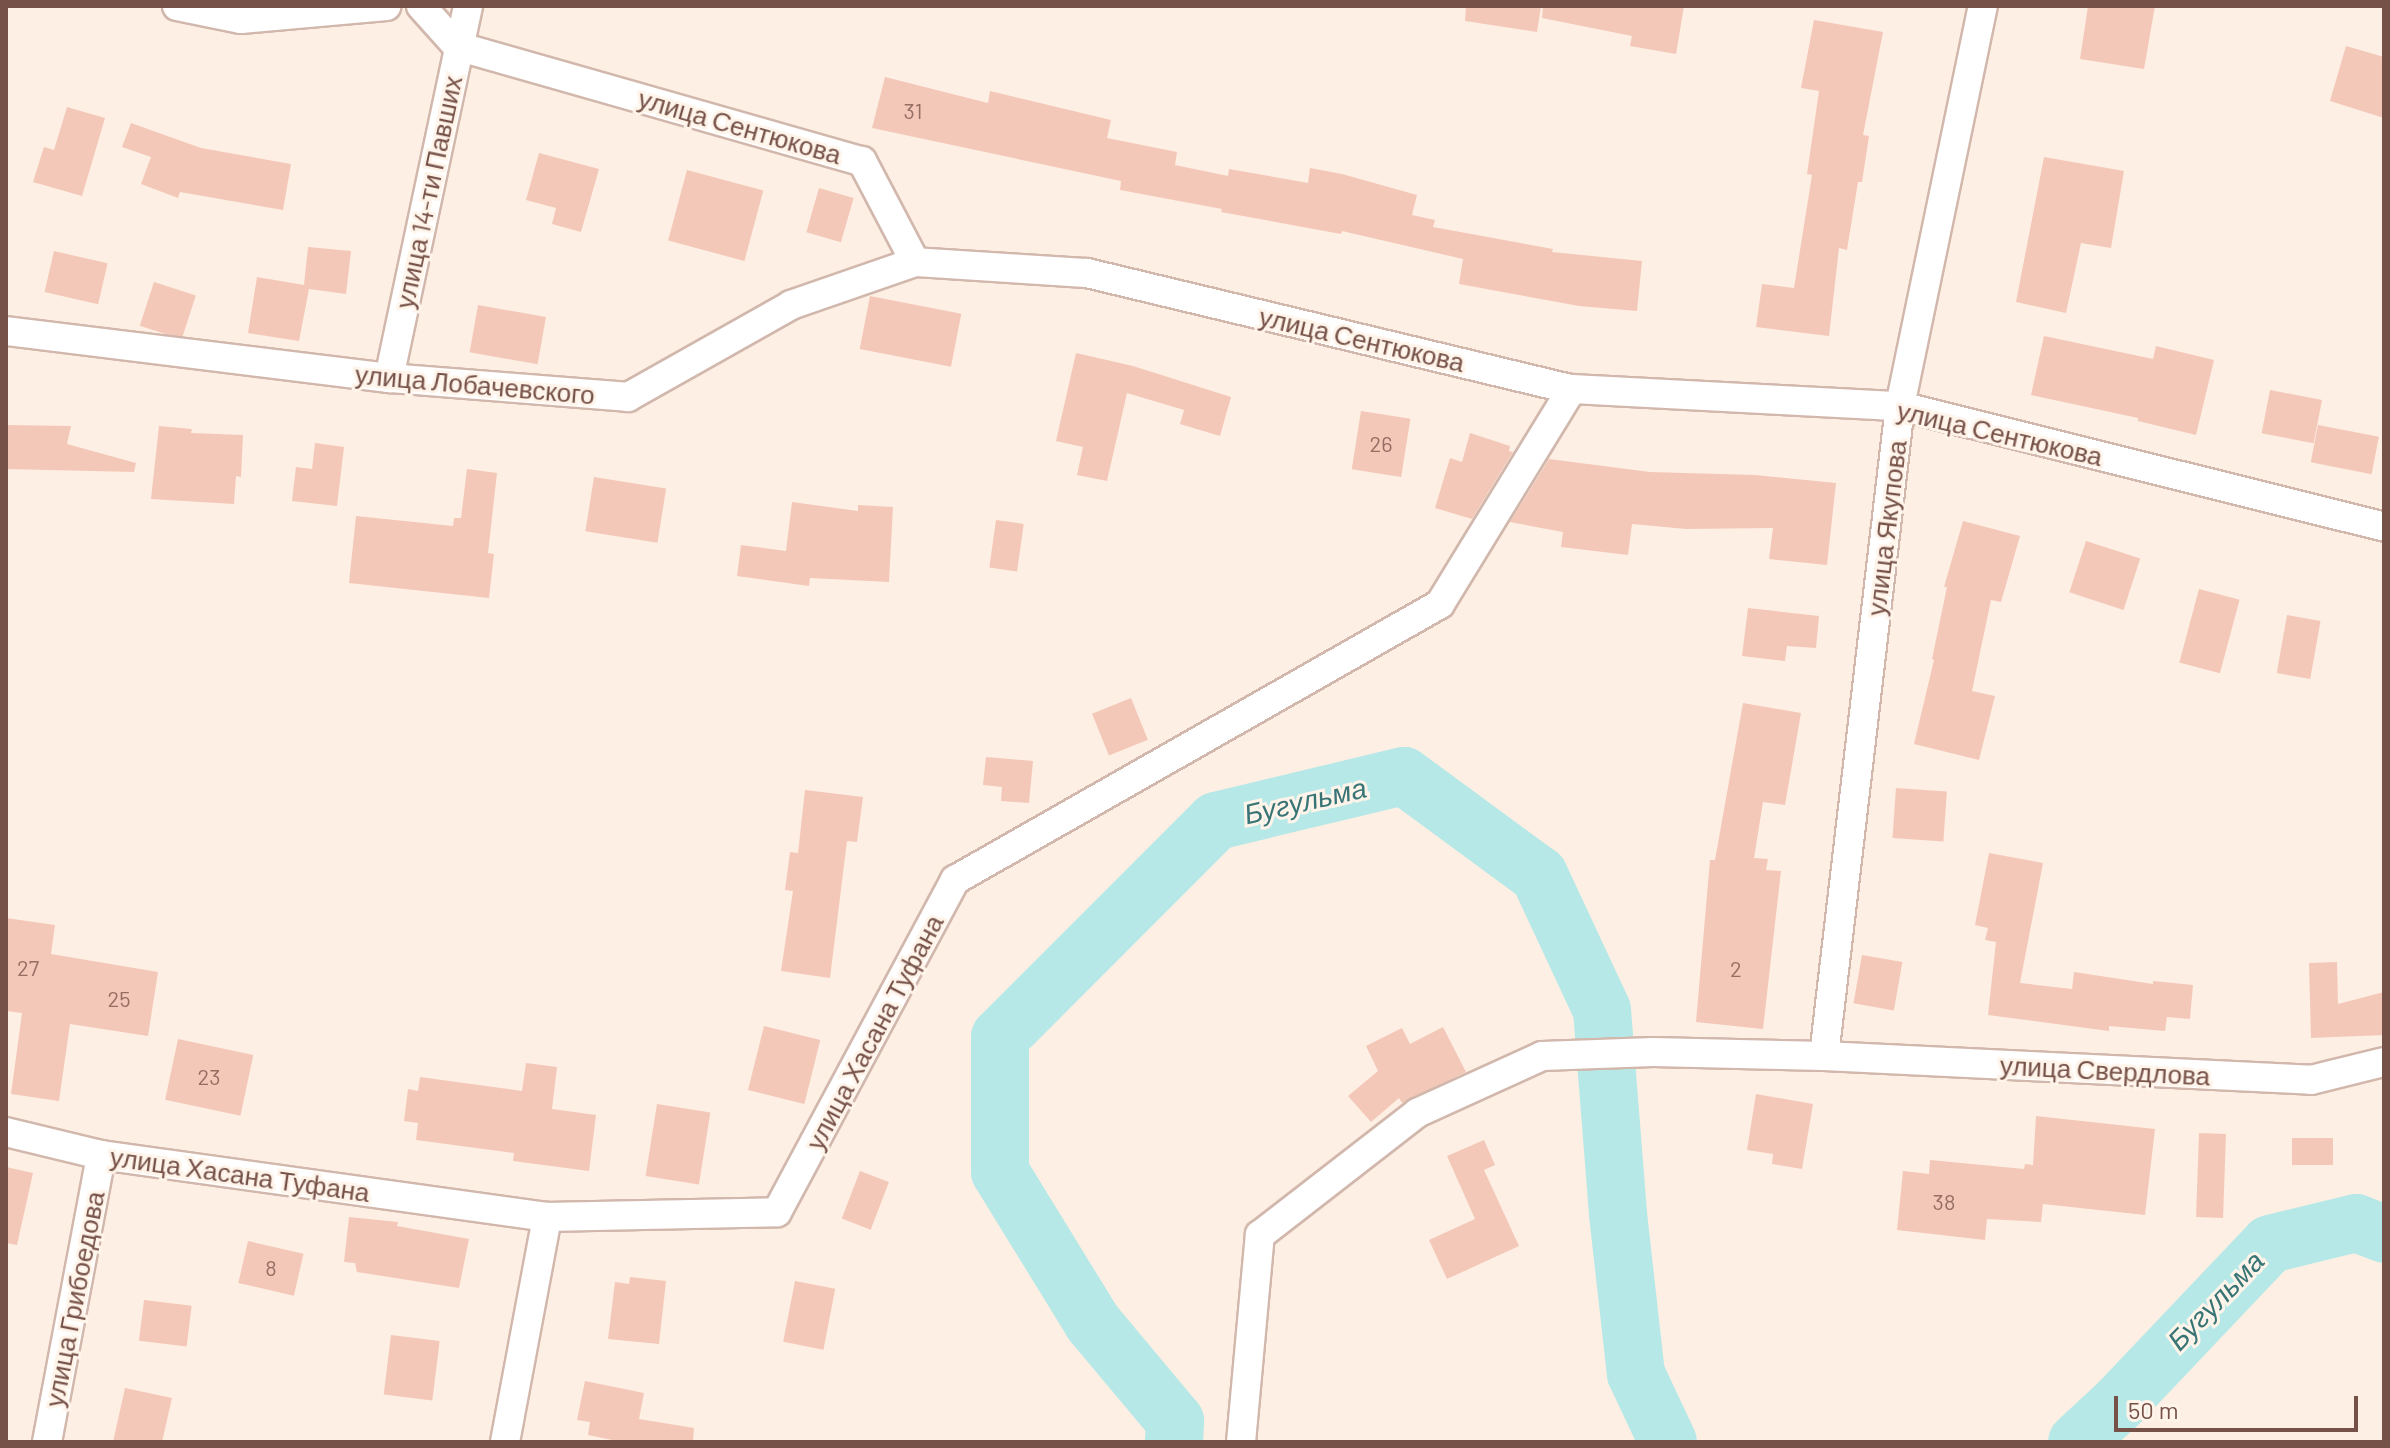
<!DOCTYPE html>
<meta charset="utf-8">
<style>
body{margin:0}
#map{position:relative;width:2390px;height:1448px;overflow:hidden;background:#fdefe3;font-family:Barlow,sans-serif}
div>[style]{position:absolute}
.river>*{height:58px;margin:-29px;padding:0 29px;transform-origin:29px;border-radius:29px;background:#b6e8e7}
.building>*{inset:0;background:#f4c8b9;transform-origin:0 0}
.roads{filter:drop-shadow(2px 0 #d1b7ac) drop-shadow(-2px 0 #d1b7ac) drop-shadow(0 2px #d1b7ac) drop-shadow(0 -2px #d1b7ac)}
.minor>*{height:28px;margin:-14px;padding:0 14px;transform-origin:14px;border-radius:14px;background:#fff}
span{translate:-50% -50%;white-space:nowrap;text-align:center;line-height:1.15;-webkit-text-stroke:6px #fff4ea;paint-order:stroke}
.number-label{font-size:22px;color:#966f64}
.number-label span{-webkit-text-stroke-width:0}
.street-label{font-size:26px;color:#765148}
.water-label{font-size:28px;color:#387475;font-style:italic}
.frame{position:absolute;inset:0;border:8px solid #765148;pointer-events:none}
.scale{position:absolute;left:2114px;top:1396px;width:244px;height:36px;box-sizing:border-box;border:4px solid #765148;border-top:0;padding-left:10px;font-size:24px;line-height:28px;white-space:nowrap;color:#765148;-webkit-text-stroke:6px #fff4ea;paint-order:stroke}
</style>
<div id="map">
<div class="river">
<div style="left:1174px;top:1442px;width:21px;rotate:-87deg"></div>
<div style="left:1175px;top:1421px;width:128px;rotate:-129.9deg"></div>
<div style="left:1093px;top:1323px;width:177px;rotate:-121.6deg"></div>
<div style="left:1000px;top:1172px;width:135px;rotate:-90deg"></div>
<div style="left:1000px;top:1037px;width:305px;rotate:-45deg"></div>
<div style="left:1216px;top:821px;width:193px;rotate:-13.5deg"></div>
<div style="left:1404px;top:776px;width:167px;rotate:36.3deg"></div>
<div style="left:1539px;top:875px;width:149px;rotate:65deg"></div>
<div style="left:1602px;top:1010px;width:205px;rotate:85.5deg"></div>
<div style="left:1618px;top:1214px;width:161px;rotate:83.6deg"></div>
<div style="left:1636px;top:1374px;width:75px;rotate:64.8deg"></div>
<div style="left:2077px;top:1442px;width:57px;rotate:-42.9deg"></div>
<div style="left:2119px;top:1403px;width:219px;rotate:-46.5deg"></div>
<div style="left:2270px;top:1244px;width:89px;rotate:-13.7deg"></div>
<div style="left:2356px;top:1223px;width:30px;rotate:21deg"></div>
</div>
<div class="building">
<div style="clip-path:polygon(1466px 6px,1541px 6px,1537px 32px,1465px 21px)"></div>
<div style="clip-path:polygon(1543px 6px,1684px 6px,1676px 54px,1630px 46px,1632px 36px,1542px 18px)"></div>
<div style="clip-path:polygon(2088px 6px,2155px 6px,2144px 69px,2080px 59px)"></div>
<div style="clip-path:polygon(1814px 20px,1883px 32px,1863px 135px,1869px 136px,1862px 182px,1858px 182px,1847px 250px,1839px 248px,1829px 336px,1756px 327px,1762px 284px,1794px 288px,1812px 175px,1807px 174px,1819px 91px,1801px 88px)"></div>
<div style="clip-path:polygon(2346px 46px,2384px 57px,2384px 118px,2330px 101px)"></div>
<div style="clip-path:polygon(885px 77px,988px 103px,990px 91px,1111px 120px,1107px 138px,1177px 152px,1175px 165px,1228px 176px,1229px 169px,1308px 183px,1310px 168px,1342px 174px,1417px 195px,1412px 215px,1435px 220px,1433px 227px,1553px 249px,1552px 252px,1642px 261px,1637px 311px,1579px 306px,1459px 284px,1463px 259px,1342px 231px,1341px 234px,1221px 212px,1222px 209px,1120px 190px,1121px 181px,872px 128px)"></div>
<div style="clip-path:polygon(67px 107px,105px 118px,82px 196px,33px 182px,44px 147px,54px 150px)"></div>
<div style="clip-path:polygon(131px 123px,201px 148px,291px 164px,283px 210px,180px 192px,178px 198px,141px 184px,151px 157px,122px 147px)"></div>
<div style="clip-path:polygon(539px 153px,599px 169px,581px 232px,552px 224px,556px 208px,526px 200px)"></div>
<div style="clip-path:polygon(2044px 157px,2124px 171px,2111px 248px,2081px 243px,2066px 313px,2016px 302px)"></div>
<div style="left:687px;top:170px;width:79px;height:73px;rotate:15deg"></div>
<div style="left:819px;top:188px;width:36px;height:46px;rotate:16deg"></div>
<div style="clip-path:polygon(308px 247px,351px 251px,346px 294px,309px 289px,299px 341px,248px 333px,257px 277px,304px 285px)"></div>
<div style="left:54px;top:251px;width:55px;height:42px;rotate:13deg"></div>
<div style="left:154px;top:282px;width:44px;height:46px;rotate:18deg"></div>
<div style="left:870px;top:296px;width:93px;height:54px;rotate:11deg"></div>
<div style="left:478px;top:305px;width:69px;height:48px;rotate:10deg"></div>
<div style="clip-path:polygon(2044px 336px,2153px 359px,2156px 346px,2214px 360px,2196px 435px,2138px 421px,2138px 418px,2031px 395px)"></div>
<div style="clip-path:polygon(1076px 353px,1133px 366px,1231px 397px,1220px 436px,1180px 424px,1184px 410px,1127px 393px,1107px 481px,1077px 475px,1083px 447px,1056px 441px)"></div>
<div style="left:2270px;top:390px;width:53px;height:44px;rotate:11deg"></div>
<div style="left:1361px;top:411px;width:50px;height:59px;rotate:9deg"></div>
<div style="clip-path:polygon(6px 425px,71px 426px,67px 444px,136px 463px,134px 472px,6px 469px)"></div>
<div style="left:2318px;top:425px;width:62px;height:38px;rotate:11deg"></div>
<div style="clip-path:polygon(159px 426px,192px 429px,191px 433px,243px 435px,241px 477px,236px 476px,234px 504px,151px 499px)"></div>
<div style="clip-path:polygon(1470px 433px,1510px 446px,1509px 451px,1513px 452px,1472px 519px,1435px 508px,1450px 458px,1462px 462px)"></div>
<div style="clip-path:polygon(315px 443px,344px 447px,337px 506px,292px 501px,296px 467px,312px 469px)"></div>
<div style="clip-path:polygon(1549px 459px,1650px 472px,1755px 475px,1836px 483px,1827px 565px,1769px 559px,1773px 528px,1686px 529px,1632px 524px,1628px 555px,1561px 547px,1563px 532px,1510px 522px)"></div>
<div style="clip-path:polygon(467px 469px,497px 473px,488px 553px,494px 554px,489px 598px,349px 583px,356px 516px,453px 526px,454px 518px,461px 518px)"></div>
<div style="left:594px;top:477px;width:73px;height:55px;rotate:9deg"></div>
<div style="clip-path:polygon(792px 502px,858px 511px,858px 505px,893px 507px,889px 582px,810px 578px,809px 586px,737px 576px,741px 545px,786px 551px)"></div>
<div style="left:996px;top:520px;width:28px;height:48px;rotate:8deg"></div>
<div style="clip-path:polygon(1963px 521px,2020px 536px,2001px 602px,1991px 600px,1972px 691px,1995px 696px,1979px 760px,1914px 744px,1934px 660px,1932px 659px,1947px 587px,1944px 587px)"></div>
<div style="left:2086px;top:541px;width:57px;height:54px;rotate:18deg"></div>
<div style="left:2199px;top:589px;width:42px;height:76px;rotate:15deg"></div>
<div style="clip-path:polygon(1748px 608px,1819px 616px,1816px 648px,1787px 646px,1785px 661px,1742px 656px)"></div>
<div style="left:2287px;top:615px;width:34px;height:59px;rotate:10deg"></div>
<div style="left:1131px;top:698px;width:45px;height:42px;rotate:68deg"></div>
<div style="clip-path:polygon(1743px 703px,1801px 713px,1785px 805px,1763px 802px,1754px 858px,1768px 859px,1766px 870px,1781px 871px,1763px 1029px,1696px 1022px,1710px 860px,1715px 860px)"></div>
<div style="clip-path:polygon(986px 757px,1033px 761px,1029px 803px,1001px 801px,1002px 787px,983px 785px)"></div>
<div style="left:1896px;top:788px;width:51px;height:50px;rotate:4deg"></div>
<div style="clip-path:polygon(805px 790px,863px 797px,857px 842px,847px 841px,830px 978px,781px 971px,793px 891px,785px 890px,790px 852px,798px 853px)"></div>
<div style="clip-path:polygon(1989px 853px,2043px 863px,2020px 983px,2072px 989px,2074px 972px,2153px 984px,2153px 981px,2193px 985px,2190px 1019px,2167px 1017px,2165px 1031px,2109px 1026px,2109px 1031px,1988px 1015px,1996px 942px,1985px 940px,1988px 928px,1975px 925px)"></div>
<div style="clip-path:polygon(6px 918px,55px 925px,51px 954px,158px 972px,148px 1036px,70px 1024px,59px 1101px,11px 1094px,22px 1013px,6px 1011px)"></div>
<div style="left:1862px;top:955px;width:41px;height:49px;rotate:10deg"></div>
<div style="clip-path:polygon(2337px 962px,2338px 1004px,2384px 992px,2384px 1035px,2311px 1038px,2309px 963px)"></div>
<div style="left:764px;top:1026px;width:58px;height:66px;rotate:14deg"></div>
<div style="clip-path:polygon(1443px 1027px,1466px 1072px,1402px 1103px,1399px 1098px,1371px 1122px,1348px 1096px,1378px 1071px,1366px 1046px,1402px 1028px,1410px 1044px)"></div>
<div style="left:178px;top:1039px;width:77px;height:62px;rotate:12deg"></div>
<div style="clip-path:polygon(526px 1063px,557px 1067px,552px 1109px,596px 1115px,589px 1171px,513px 1161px,514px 1153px,416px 1140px,418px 1123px,404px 1121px,408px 1089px,418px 1091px,420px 1077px,522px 1091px)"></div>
<div style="clip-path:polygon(1756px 1094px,1813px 1104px,1802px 1169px,1772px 1164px,1773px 1154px,1747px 1150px)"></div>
<div style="left:657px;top:1104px;width:54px;height:73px;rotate:9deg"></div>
<div style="clip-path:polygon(2036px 1116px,2155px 1129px,2145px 1215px,2043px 1204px,2041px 1222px,1987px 1219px,1985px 1240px,1897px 1230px,1903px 1171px,1929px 1174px,1930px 1160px,2024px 1169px,2025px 1164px,2033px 1165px)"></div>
<div style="left:2199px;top:1133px;width:27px;height:84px;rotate:2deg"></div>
<div style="left:2292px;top:1138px;width:41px;height:27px"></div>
<div style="clip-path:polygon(1484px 1140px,1495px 1165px,1484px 1170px,1519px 1246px,1447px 1279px,1429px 1240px,1475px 1219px,1447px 1156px)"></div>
<div style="clip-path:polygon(6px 1167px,33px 1173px,17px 1245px,6px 1243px)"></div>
<div style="left:860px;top:1171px;width:31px;height:51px;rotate:21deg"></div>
<div style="clip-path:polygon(349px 1217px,398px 1222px,397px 1226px,469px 1239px,459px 1288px,357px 1272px,355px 1263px,344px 1262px)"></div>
<div style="left:248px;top:1241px;width:57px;height:43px;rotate:13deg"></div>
<div style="clip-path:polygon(630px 1277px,666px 1281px,659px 1344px,608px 1339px,615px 1282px,629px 1284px)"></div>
<div style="left:795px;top:1281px;width:41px;height:62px;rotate:11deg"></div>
<div style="left:144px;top:1300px;width:48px;height:41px;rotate:7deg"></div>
<div style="left:391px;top:1335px;width:49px;height:60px;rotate:7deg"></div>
<div style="clip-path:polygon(585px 1381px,644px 1393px,639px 1419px,694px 1428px,693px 1442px,622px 1442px,588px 1435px,590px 1422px,577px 1420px)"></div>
<div style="clip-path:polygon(125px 1388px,172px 1398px,162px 1442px,113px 1442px)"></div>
</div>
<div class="roads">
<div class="minor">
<div style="left:177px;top:6px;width:65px;rotate:11.5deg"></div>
<div style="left:241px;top:19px;width:146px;rotate:-5.1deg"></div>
<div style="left:421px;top:6px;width:54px;rotate:48deg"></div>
<div style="left:457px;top:46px;width:421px;rotate:15.9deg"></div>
<div style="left:862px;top:161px;width:114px;rotate:62.3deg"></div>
<div style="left:915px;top:262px;width:172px;rotate:3.7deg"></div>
<div style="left:1087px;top:273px;width:499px;rotate:13.5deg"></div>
<div style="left:1572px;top:389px;width:328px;rotate:3deg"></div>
<div style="left:1900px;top:406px;width:499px;rotate:14deg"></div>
<div style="left:6px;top:331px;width:386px;rotate:7deg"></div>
<div style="left:389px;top:378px;width:240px;rotate:4.5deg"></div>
<div style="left:628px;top:397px;width:187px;rotate:-29.4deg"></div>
<div style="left:791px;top:305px;width:131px;rotate:-19.1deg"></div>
<div style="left:389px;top:378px;width:380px;rotate:-78deg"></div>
<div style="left:1824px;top:1056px;width:654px;rotate:-83.33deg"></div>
<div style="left:1900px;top:406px;width:409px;rotate:-78.3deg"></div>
<div style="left:6px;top:1132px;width:98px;rotate:13.6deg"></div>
<div style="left:101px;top:1155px;width:450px;rotate:7.9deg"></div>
<div style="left:547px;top:1217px;width:230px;rotate:-1.2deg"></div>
<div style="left:777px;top:1212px;width:377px;rotate:-61.8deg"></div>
<div style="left:955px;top:880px;width:558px;rotate:-29.64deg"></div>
<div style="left:1440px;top:604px;width:252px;rotate:-58.5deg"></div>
<div style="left:47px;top:1442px;width:292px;rotate:-79.3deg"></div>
<div style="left:505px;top:1442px;width:229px;rotate:-79.4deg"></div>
<div style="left:1241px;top:1442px;width:208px;rotate:-84.8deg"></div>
<div style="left:1260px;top:1235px;width:199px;rotate:-37.8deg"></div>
<div style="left:1417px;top:1113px;width:137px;rotate:-24.5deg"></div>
<div style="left:1542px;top:1056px;width:111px;rotate:-2.1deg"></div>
<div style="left:1653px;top:1052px;width:171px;rotate:1.3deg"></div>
<div style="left:1824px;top:1056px;width:488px;rotate:2.8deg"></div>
<div style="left:2311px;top:1080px;width:75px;rotate:-13.9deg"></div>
</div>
</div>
<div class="number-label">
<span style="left:913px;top:111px">31</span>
<span style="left:1381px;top:444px">26</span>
<span style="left:28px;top:968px">27</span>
<span style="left:1736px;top:969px">2</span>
<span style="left:119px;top:999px">25</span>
<span style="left:209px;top:1077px">23</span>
<span style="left:1944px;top:1202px">38</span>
<span style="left:271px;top:1268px">8</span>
</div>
<div class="street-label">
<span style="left:740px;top:126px;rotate:16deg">улица Сентюкова</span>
<span style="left:428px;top:192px;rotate:-78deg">улица 14-ти Павших</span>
<span style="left:1362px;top:339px;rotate:13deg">улица Сентюкова</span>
<span style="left:475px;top:384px;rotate:5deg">улица Лобачевского</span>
<span style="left:2000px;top:433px;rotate:13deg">улица Сентюкова</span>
<span style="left:1886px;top:528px;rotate:-83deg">улица Якупова</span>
<span style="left:874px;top:1032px;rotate:-62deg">улица Хасана Туфана</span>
<span style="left:2105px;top:1070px;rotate:3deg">улица Свердлова</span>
<span style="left:240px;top:1174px;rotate:8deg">улица Хасана Туфана</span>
<span style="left:74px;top:1299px;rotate:-79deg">улица Грибоедова</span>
</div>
<div class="water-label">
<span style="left:1305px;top:800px;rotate:-13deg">Бугульма</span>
<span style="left:2215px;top:1300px;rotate:-46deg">Бугульма</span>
</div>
<div class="frame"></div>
<div class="scale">50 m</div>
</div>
